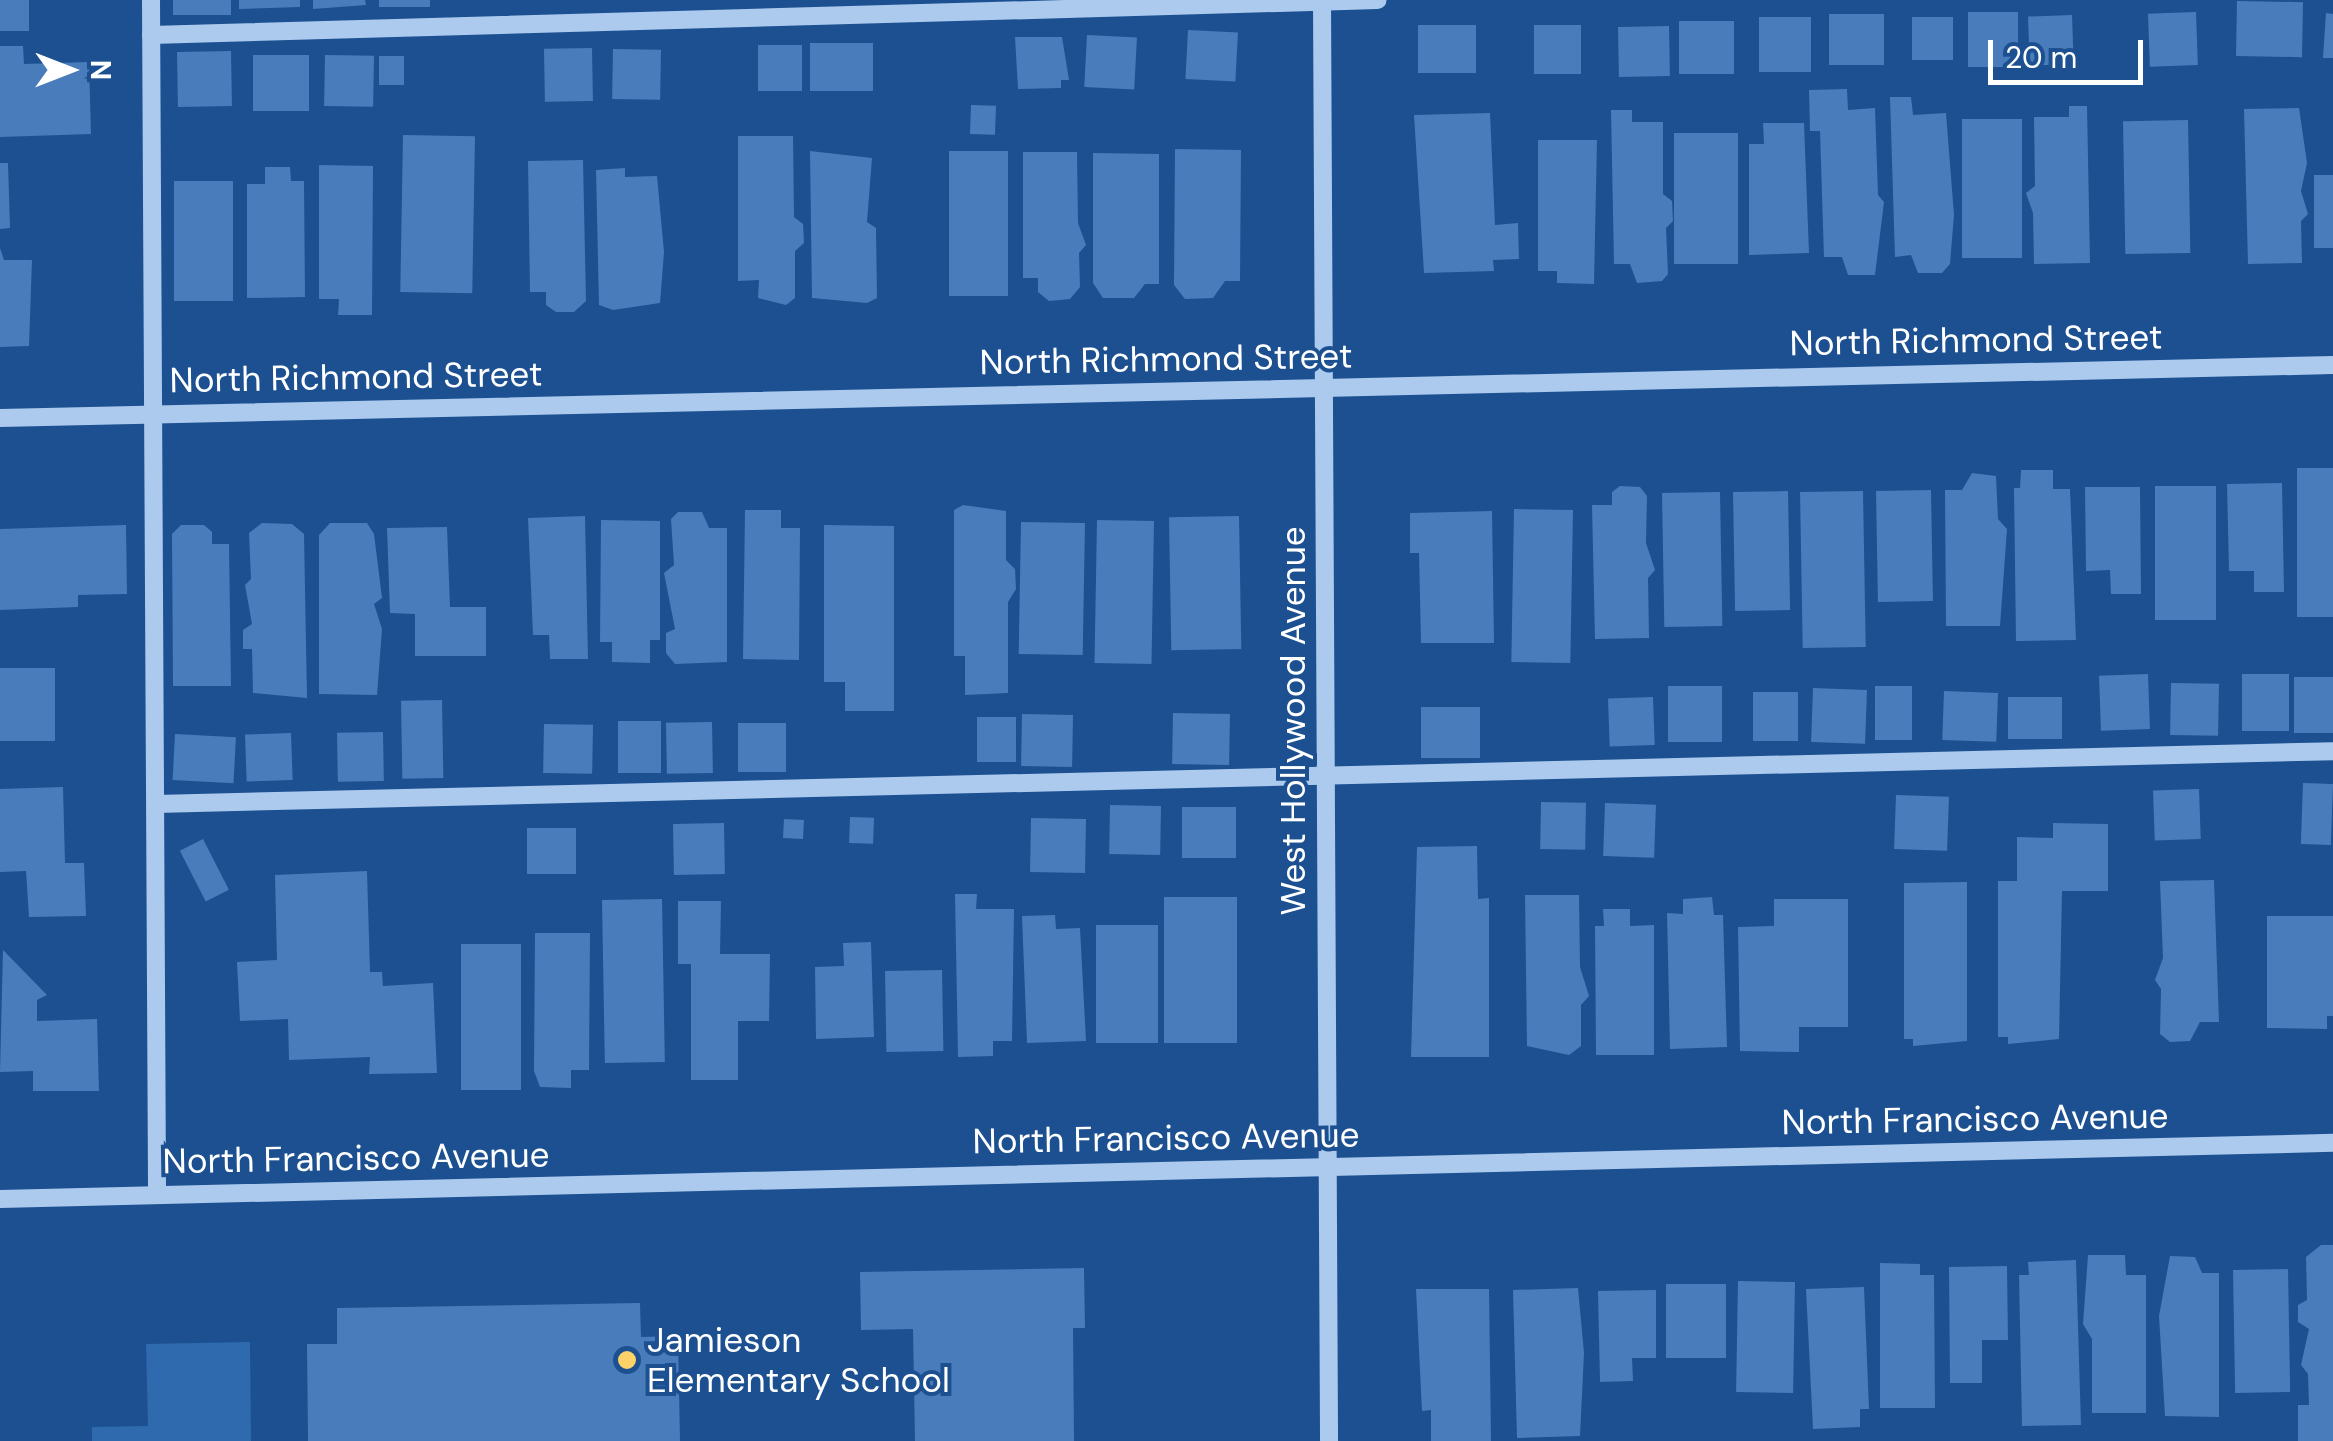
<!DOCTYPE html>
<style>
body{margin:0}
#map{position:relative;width:2333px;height:1441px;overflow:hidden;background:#1c5091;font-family:"DM Sans",sans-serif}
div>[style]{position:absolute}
.green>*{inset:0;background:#2f6aaf}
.building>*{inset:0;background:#497cba;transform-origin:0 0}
.minor>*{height:18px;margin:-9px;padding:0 9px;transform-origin:9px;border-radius:9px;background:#abcaee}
.dots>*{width:28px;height:28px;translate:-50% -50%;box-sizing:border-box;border:5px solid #1c5091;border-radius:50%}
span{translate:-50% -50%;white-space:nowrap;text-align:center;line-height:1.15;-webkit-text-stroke:8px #1c5091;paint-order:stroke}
.street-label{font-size:35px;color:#fff}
.poi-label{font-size:35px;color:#fff}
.left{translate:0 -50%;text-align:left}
.north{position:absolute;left:20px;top:20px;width:100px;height:100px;-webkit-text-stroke:8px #1c5091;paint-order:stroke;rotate:90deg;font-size:28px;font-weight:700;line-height:40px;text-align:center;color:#fff}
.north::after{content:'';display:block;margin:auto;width:35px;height:45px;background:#fff;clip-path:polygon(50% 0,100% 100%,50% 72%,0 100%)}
.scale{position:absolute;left:1988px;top:40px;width:155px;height:45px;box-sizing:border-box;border:5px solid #fff;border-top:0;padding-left:12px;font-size:30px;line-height:35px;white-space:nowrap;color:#fff;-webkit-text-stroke:8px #1c5091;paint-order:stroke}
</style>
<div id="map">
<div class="green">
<div style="clip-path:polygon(250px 1342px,251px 1441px,92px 1441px,92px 1427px,148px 1426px,146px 1344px)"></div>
</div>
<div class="building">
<div style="left:0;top:0;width:29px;height:31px"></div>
<div style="left:173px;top:0;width:58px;height:15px"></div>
<div style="clip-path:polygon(239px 0,300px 0,300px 7px,239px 9px)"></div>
<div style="clip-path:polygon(313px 0,365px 0,366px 5px,313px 9px)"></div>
<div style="left:379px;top:0;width:51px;height:7px"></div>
<div style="left:2237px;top:1px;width:66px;height:55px;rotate:1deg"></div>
<div style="left:1968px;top:12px;width:50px;height:55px"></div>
<div style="left:2196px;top:12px;width:53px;height:48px;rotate:88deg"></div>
<div style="clip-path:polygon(2326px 13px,2333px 14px,2333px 58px,2323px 58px)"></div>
<div style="left:1884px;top:14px;width:51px;height:55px;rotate:90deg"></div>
<div style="left:2072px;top:15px;width:49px;height:44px;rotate:88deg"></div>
<div style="left:1759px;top:17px;width:52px;height:55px"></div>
<div style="left:1912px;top:17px;width:41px;height:43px"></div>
<div style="left:1734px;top:21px;width:53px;height:55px;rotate:90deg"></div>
<div style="left:1418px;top:25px;width:58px;height:48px"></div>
<div style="left:1534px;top:25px;width:47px;height:49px"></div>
<div style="left:1669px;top:26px;width:50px;height:51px;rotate:89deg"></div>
<div style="left:1188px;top:30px;width:50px;height:49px;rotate:3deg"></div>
<div style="left:1087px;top:35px;width:50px;height:52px;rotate:3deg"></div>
<div style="clip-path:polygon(1015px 37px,1062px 37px,1069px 80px,1061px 80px,1061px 88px,1018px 89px)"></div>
<div style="left:810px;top:43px;width:63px;height:48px"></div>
<div style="left:758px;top:45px;width:44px;height:46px"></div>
<div style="clip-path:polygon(0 46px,23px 46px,24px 64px,89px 62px,91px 134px,0 137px)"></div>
<div style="left:592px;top:48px;width:53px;height:48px;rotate:89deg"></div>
<div style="left:613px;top:49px;width:48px;height:50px;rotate:1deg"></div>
<div style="left:231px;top:51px;width:55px;height:54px;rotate:89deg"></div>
<div style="left:253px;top:55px;width:56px;height:56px"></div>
<div style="left:325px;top:55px;width:49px;height:51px;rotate:1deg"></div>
<div style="left:379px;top:56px;width:25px;height:29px"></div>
<div style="clip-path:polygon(1847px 89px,1848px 110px,1875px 108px,1878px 195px,1884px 202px,1875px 275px,1848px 275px,1842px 257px,1824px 257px,1820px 131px,1810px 131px,1809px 90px)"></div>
<div style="clip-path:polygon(1890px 97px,1911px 97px,1913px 115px,1946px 113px,1954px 215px,1950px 264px,1942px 273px,1918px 273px,1911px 255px,1895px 257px)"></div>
<div style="left:971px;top:105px;width:25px;height:29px;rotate:2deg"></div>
<div style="clip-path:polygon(2069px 106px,2087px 106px,2090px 263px,2034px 264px,2033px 213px,2026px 193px,2035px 186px,2034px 117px,2069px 117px)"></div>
<div style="clip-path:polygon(2299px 108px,2307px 163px,2301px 191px,2308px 214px,2301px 221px,2302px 263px,2248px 264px,2244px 109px)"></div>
<div style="clip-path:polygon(1611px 110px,1632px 110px,1632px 122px,1663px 122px,1663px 194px,1672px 201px,1673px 221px,1666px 228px,1668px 274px,1662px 281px,1637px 283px,1630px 264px,1614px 264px)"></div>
<div style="clip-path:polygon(1490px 113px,1495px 225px,1518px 223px,1519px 259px,1493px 260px,1494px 271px,1424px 273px,1414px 115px)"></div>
<div style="left:2022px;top:119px;width:139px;height:60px;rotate:90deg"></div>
<div style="left:2188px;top:120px;width:133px;height:65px;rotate:89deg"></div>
<div style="clip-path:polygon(1763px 123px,1804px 123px,1809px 253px,1749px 255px,1749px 144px,1764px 144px)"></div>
<div style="left:1738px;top:133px;width:131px;height:64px;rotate:90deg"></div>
<div style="left:403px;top:135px;width:72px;height:157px;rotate:1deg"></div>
<div style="clip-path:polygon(738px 136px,793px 136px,794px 217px,803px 224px,804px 243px,795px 251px,795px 298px,786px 305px,758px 298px,759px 280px,738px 281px)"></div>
<div style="clip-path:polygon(1538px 140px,1597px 140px,1594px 284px,1557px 283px,1557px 271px,1538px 271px)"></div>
<div style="clip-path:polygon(1175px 149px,1241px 150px,1240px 281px,1225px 281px,1213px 298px,1185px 299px,1174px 285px)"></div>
<div style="clip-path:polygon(810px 151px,872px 158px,867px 222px,876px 228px,877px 298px,867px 303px,812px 298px)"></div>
<div style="left:949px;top:151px;width:59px;height:145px"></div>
<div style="clip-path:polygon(1023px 152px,1077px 152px,1078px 223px,1086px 245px,1079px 253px,1080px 287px,1070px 299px,1049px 301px,1038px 292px,1038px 278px,1023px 278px)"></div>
<div style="clip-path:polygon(1093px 153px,1159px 154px,1159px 284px,1145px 284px,1134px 298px,1103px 298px,1093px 283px)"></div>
<div style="clip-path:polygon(583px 160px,586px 301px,574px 312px,556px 312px,546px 305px,546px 292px,530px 292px,528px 161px)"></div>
<div style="clip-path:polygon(0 163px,8px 163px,10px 228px,0 229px)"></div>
<div style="clip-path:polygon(319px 165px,373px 166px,372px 315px,338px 315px,339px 299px,319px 299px)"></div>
<div style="clip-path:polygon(265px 167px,290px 167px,291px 181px,304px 181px,305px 297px,247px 298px,247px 184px,265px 184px)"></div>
<div style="clip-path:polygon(625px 168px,625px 177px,657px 176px,664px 252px,660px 303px,613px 310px,599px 305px,596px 170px)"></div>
<div style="left:2314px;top:175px;width:19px;height:73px"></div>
<div style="left:174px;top:181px;width:59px;height:120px"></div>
<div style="clip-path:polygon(0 248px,4px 260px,32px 260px,29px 346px,0 347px)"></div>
<div style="left:2333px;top:468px;width:149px;height:36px;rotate:90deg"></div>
<div style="clip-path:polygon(2021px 470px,2053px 470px,2053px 489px,2070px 489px,2076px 640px,2016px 641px,2014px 488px,2020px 488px)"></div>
<div style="clip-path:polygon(1972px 473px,1996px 476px,1998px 519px,2007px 529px,2000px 626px,1946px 626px,1945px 490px,1962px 490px)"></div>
<div style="clip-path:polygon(2282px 483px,2284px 592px,2254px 592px,2254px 571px,2229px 571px,2227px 484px)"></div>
<div style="clip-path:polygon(1620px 486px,1640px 487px,1647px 496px,1646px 543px,1655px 570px,1648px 578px,1649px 638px,1595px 639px,1592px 505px,1612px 505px,1612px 492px)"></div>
<div style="left:2155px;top:486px;width:61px;height:134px"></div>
<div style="clip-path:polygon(2085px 487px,2140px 487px,2141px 594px,2111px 594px,2110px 570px,2086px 571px)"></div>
<div style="left:1931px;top:490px;width:111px;height:55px;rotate:89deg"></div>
<div style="left:1788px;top:491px;width:119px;height:55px;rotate:89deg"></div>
<div style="left:1863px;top:491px;width:156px;height:63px;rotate:89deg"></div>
<div style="left:1720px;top:492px;width:134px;height:58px;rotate:89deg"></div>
<div style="clip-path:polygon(963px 505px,1006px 511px,1006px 560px,1015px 569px,1016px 589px,1008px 602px,1008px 693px,965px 695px,965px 656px,954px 656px,954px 510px)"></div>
<div style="left:1514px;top:509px;width:59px;height:153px;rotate:1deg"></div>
<div style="clip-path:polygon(745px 510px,781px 510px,781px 528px,800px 528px,799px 660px,743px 659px)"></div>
<div style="clip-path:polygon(1492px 511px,1494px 643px,1421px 643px,1419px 553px,1410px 553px,1410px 513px)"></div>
<div style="clip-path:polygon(678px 512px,702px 512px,709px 528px,727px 528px,727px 662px,675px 664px,666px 653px,666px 633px,675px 629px,664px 573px,674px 565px,671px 519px)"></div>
<div style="clip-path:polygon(585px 516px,588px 659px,550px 659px,549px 635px,533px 635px,528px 518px)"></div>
<div style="left:1239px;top:516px;width:133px;height:70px;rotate:89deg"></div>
<div style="clip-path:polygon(601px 520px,660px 521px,660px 640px,650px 640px,650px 663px,612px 662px,612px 642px,600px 642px)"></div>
<div style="left:1097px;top:520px;width:57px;height:143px;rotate:1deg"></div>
<div style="left:1021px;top:522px;width:64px;height:132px;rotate:1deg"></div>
<div style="clip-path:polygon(262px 523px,292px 524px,304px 534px,307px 698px,253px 693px,252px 649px,243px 649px,243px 630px,252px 624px,245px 585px,251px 579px,249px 533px)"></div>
<div style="clip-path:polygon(330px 523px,367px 523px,374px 534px,382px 598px,374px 604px,382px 629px,377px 695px,319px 694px,319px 535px)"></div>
<div style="clip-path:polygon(126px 525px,127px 594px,78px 595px,78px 607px,0 610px,0 529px)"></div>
<div style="clip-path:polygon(181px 525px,204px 525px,212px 532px,212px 544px,229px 544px,231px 686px,173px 686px,172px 534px)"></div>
<div style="clip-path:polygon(824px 525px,894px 526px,894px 711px,845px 711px,845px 682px,824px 682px)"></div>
<div style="clip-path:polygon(447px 527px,450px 607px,486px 607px,486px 656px,415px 656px,415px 614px,390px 613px,387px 528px)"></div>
<div style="left:0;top:668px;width:55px;height:73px"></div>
<div style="left:2148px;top:674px;width:55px;height:49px;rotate:88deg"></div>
<div style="left:2242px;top:674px;width:47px;height:57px"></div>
<div style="left:2333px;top:677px;width:56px;height:39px;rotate:90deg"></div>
<div style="left:2171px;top:683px;width:48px;height:52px;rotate:1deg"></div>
<div style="left:1668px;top:686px;width:54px;height:56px"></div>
<div style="left:1875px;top:686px;width:37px;height:54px"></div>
<div style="left:1813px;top:688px;width:54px;height:54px;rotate:2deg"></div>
<div style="left:1944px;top:691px;width:54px;height:49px;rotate:2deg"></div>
<div style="left:1753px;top:692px;width:45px;height:49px"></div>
<div style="left:1653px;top:697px;width:48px;height:45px;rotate:88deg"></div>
<div style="left:2008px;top:697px;width:54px;height:42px"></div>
<div style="left:442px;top:700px;width:78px;height:41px;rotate:89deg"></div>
<div style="left:1421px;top:707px;width:59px;height:51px"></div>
<div style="left:1173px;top:713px;width:57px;height:51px;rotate:1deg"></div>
<div style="left:1022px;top:714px;width:51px;height:52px;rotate:1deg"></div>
<div style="left:977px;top:717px;width:39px;height:45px"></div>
<div style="left:618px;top:721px;width:43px;height:52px"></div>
<div style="left:712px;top:722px;width:51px;height:46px;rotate:89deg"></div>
<div style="left:786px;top:723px;width:49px;height:48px;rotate:90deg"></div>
<div style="left:544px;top:724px;width:49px;height:49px;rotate:1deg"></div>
<div style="left:383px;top:732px;width:49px;height:46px;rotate:89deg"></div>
<div style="left:291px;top:733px;width:47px;height:46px;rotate:88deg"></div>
<div style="left:175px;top:734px;width:61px;height:46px;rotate:3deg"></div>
<div style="left:2303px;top:783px;width:30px;height:61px;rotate:2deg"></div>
<div style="clip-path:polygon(63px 787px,65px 863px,84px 863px,86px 916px,29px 917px,26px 871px,0 872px,0 789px)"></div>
<div style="left:2199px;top:789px;width:50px;height:46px;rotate:88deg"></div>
<div style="left:1896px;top:795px;width:53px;height:54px;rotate:2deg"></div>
<div style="left:1541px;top:802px;width:45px;height:47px;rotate:1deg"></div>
<div style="left:1605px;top:803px;width:51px;height:53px;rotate:2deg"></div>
<div style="left:1110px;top:805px;width:51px;height:49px;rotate:1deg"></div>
<div style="left:1236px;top:807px;width:51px;height:54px;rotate:90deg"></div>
<div style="left:850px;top:817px;width:24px;height:26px;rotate:2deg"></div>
<div style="left:1031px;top:818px;width:55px;height:54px;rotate:1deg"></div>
<div style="left:784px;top:819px;width:20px;height:19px;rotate:3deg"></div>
<div style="left:724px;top:823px;width:51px;height:51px;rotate:89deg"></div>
<div style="clip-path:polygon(2053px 823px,2108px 824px,2108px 891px,2062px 891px,2059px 1039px,2008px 1044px,2008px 1037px,1998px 1037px,1998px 881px,2017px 881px,2017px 837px,2053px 838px)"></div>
<div style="left:527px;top:828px;width:49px;height:46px"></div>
<div style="left:203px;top:839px;width:57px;height:26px;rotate:63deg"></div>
<div style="clip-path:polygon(1477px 846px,1478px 899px,1489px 898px,1489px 1057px,1411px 1057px,1417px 847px)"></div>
<div style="clip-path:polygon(367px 871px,370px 972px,382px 972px,383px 986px,433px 983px,437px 1073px,369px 1074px,370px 1057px,289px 1060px,288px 1019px,240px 1021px,237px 962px,277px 960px,275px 875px)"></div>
<div style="clip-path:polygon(2214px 880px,2219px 1022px,2200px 1022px,2190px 1041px,2170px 1042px,2160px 1034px,2161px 989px,2155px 980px,2163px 958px,2160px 881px)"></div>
<div style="clip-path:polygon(1967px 882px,1967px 1041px,1913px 1046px,1913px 1039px,1904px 1039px,1904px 883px)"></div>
<div style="clip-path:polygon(955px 894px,977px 894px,976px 909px,1014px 909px,1012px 1041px,993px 1041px,993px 1056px,958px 1057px)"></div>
<div style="clip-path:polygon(1525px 895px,1579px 895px,1580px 967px,1589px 996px,1581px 1005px,1581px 1046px,1569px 1055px,1527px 1046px)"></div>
<div style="left:1237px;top:897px;width:146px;height:73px;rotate:90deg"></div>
<div style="clip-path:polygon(1712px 897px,1714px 915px,1723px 915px,1727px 1047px,1670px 1049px,1667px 913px,1683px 914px,1683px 899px)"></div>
<div style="left:662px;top:899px;width:163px;height:60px;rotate:89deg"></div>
<div style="clip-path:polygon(1774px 899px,1848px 899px,1848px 1027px,1799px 1027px,1799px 1052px,1740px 1051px,1738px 927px,1774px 926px)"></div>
<div style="clip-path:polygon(678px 901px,721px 901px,720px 954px,770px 954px,769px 1021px,738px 1021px,738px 1080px,691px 1080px,691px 964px,678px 964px)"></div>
<div style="clip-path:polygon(1603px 909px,1630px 909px,1630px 926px,1654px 925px,1654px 1055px,1596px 1055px,1595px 926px,1604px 926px)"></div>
<div style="clip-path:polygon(1055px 915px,1056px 929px,1080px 928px,1086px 1041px,1027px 1043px,1022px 916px)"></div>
<div style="clip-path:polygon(2267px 916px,2333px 916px,2333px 1016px,2327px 1016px,2327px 1029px,2267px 1028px)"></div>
<div style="left:1096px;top:925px;width:62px;height:118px"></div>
<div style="clip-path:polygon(535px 933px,590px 933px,589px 1070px,571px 1070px,571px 1088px,540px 1087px,534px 1071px)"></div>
<div style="clip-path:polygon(871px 942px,874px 1037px,816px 1039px,815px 967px,844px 966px,843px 943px)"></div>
<div style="left:521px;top:944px;width:146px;height:60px;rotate:90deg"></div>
<div style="clip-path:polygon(3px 950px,47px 995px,37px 1000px,37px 1021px,97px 1019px,99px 1091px,33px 1091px,33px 1071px,0 1072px)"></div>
<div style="left:942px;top:970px;width:81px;height:57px;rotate:89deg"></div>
<div style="clip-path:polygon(2321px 1245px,2333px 1245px,2333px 1441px,2298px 1441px,2298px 1405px,2309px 1405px,2308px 1374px,2301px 1365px,2309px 1329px,2298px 1322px,2298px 1305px,2307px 1300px,2306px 1257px)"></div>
<div style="clip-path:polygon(2088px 1255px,2125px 1255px,2126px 1275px,2146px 1275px,2146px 1413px,2092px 1413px,2092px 1339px,2083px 1324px)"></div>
<div style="clip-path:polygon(2170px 1256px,2195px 1257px,2202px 1273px,2219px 1273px,2219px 1417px,2165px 1416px,2159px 1316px)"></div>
<div style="clip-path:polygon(2076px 1260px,2081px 1425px,2022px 1426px,2019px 1275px,2029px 1275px,2028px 1262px)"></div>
<div style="clip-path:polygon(1880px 1263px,1920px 1264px,1920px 1275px,1934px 1275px,1935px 1408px,1880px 1408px)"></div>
<div style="clip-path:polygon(2007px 1266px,2008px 1340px,1982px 1340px,1982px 1383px,1950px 1383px,1949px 1267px)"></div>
<div style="clip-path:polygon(1084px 1268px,1085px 1328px,1073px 1328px,1074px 1441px,915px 1441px,913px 1329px,861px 1330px,860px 1272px)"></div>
<div style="left:2288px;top:1269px;width:123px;height:55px;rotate:89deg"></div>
<div style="left:1795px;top:1282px;width:111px;height:57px;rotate:91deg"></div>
<div style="left:1666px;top:1284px;width:60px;height:74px"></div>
<div style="clip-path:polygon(1864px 1287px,1869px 1409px,1860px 1409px,1860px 1427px,1813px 1429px,1806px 1289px)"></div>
<div style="clip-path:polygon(1578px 1288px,1584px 1353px,1580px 1436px,1517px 1438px,1513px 1290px)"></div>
<div style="clip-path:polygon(1416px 1289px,1489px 1289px,1491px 1441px,1431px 1441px,1431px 1410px,1422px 1411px)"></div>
<div style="clip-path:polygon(1656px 1290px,1656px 1358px,1632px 1358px,1633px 1381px,1600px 1382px,1598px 1291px)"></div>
<div style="clip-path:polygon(640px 1303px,641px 1337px,678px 1336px,680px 1441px,308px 1441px,307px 1344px,337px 1344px,337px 1308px)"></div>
</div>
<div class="minor">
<div style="left:151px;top:0;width:1195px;rotate:89.71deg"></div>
<div style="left:1322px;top:0;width:1441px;rotate:89.72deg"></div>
<div style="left:151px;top:35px;width:1227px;rotate:-1.63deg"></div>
<div style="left:0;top:418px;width:2334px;rotate:-1.3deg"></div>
<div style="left:156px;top:804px;width:2178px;rotate:-1.39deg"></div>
<div style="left:0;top:1199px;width:2334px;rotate:-1.38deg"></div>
</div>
<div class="dots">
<div style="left:627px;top:1360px;background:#ffd269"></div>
</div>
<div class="street-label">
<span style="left:1976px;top:340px;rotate:-1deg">North Richmond Street</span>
<span style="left:1166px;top:359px;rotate:-1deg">North Richmond Street</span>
<span style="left:356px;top:377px;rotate:-1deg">North Richmond Street</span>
<span style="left:1293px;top:721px;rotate:-90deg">West Hollywood Avenue</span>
<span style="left:1975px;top:1119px;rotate:-1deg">North Francisco Avenue</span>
<span style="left:1166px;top:1138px;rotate:-1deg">North Francisco Avenue</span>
<span style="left:356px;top:1158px;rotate:-1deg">North Francisco Avenue</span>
</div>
<div class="poi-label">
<span class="left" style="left:647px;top:1360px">Jamieson<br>Elementary School</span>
</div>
<div class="north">N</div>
<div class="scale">20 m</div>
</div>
